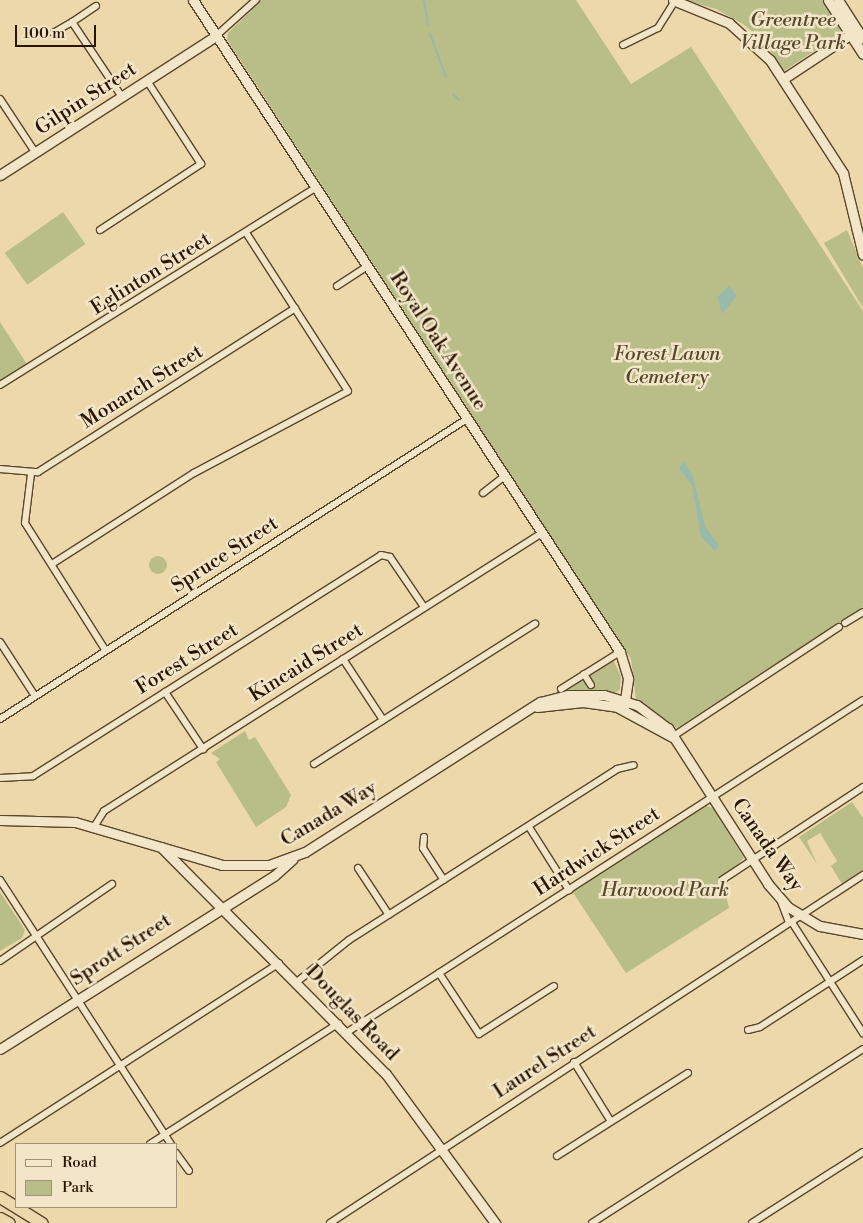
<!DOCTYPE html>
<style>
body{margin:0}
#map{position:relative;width:863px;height:1223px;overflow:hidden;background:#ecd8aa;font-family:"Libre Bodoni",serif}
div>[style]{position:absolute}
.green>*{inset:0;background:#b9be88;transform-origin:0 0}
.round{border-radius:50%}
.water>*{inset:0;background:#99b9aa}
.stream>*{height:2px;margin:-1px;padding:0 1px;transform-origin:1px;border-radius:1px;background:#99b9aa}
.roads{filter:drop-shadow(1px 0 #5a462c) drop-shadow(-1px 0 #5a462c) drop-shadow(0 1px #5a462c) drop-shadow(0 -1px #5a462c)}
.street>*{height:6px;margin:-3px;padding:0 3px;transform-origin:3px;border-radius:3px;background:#f3e6c8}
.secondary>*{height:9px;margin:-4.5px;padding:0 4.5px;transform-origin:4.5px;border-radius:4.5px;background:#f3e6c8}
.highway>*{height:11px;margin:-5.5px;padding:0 5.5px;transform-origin:5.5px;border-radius:5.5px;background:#ecd8aa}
span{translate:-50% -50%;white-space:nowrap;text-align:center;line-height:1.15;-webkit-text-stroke:5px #f3e6c8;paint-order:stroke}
.park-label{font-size:20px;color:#55482a;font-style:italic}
.street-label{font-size:20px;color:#2a1502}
.legend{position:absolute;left:15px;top:1143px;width:162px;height:65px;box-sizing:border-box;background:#f3e6c8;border:1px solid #a39279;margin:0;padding:6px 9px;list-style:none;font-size:15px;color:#2a1502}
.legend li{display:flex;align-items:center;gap:10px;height:25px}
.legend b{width:25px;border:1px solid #a39279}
.scale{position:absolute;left:15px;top:25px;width:81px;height:22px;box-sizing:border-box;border:2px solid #2a1502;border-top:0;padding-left:6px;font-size:15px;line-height:18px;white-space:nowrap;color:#2a1502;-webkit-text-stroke:4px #f3e6c8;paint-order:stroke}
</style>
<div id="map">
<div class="green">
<div style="clip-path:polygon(262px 0,576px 0,631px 84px,691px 47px,863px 311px,863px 607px,677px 728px,636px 700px,631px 659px,227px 40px,228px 33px)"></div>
<div style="clip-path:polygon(684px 0,823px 0,843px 32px,784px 71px,763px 40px,743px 24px,716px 9px)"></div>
<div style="left:63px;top:212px;width:39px;height:71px;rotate:55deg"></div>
<div style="clip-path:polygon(847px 230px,863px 268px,863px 308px,824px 243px)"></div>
<div style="clip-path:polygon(0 322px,28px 366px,2px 381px,0 381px)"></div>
<div class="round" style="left:149px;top:556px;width:18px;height:18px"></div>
<div style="clip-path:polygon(613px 660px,621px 676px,620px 689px,615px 693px,563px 690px,580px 679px,587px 682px,591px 673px)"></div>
<div style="clip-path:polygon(245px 731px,249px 740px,255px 737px,291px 795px,286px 807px,256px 827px,216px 762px,220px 759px,211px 753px)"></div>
<div style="clip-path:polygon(852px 802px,863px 818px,863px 870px,842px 884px,831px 866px,837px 861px,820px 833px,807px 841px,817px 864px,799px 837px)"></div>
<div style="clip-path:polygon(706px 806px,713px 808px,744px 858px,722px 880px,729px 908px,626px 973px,572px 891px)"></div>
<div style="clip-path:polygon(0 892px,25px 930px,22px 938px,0 951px)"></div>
</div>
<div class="water">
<div style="clip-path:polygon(729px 286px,737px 296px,722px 314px,717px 297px)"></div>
<div style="clip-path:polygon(684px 461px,693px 477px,705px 526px,719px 545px,715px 551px,701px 537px,692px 485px,679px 468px)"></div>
</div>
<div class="stream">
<div style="left:424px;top:0;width:25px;rotate:81deg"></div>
<div style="left:430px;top:34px;width:46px;rotate:69.6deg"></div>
<div style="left:453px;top:94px;width:8px;rotate:45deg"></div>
</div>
<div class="roads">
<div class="street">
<div style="left:96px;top:6px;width:29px;rotate:146deg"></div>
<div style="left:72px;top:22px;width:90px;rotate:56.3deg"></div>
<div style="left:53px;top:33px;width:22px;rotate:-30deg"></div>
<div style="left:216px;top:36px;width:54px;rotate:-42deg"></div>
<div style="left:623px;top:45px;width:39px;rotate:-26deg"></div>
<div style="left:658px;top:28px;width:32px;rotate:-58deg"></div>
<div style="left:0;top:99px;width:64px;rotate:56.6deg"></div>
<div style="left:100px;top:230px;width:121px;rotate:-33.2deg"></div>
<div style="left:201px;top:164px;width:99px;rotate:-123deg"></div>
<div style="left:337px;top:286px;width:37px;rotate:-33deg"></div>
<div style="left:0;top:385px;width:374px;rotate:-32deg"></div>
<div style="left:0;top:469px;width:38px;rotate:5deg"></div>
<div style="left:38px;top:472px;width:305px;rotate:-32.5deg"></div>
<div style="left:31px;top:474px;width:49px;rotate:97deg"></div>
<div style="left:25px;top:523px;width:151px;rotate:57.7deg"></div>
<div style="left:483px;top:493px;width:28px;rotate:-38deg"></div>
<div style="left:52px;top:564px;width:169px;rotate:-32.7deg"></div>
<div style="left:194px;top:473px;width:174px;rotate:-28deg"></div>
<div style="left:348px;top:391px;width:188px;rotate:-122.8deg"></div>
<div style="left:845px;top:623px;width:21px;rotate:-31deg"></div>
<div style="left:0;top:642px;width:64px;rotate:57.1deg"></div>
<div style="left:343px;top:659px;width:73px;rotate:56.7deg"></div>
<div style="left:584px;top:674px;width:13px;rotate:58deg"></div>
<div style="left:561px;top:689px;width:70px;rotate:-32.1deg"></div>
<div style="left:165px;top:692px;width:69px;rotate:56.3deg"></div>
<div style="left:0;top:719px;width:555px;rotate:-32.72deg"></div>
<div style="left:672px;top:737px;width:200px;rotate:-33.4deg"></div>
<div style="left:314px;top:764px;width:262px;rotate:-32.4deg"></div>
<div style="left:0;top:778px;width:33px;rotate:-3deg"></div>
<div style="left:33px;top:776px;width:412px;rotate:-32.4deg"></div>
<div style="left:381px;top:555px;width:9px;rotate:13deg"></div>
<div style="left:390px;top:557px;width:60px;rotate:55.8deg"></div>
<div style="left:94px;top:827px;width:19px;rotate:-58deg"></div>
<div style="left:104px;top:811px;width:519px;rotate:-32.4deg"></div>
<div style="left:529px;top:827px;width:75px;rotate:57.6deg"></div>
<div style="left:424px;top:837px;width:11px;rotate:95deg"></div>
<div style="left:423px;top:848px;width:38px;rotate:57deg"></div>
<div style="left:358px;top:868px;width:56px;rotate:56.6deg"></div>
<div style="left:0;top:880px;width:315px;rotate:57.1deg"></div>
<div style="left:722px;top:880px;width:169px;rotate:-33.4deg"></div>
<div style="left:780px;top:899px;width:25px;rotate:69deg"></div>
<div style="left:793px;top:924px;width:130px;rotate:57.3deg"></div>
<div style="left:0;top:961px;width:136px;rotate:-34.5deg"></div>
<div style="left:439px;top:973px;width:73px;rotate:56.7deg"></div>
<div style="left:479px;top:1034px;width:89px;rotate:-32.6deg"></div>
<div style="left:298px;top:981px;width:65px;rotate:-38.8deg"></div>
<div style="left:349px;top:940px;width:318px;rotate:-32.5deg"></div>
<div style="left:617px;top:769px;width:17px;rotate:-13deg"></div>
<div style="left:748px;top:1030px;width:12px;rotate:-14deg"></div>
<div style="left:760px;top:1027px;width:123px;rotate:-33deg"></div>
<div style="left:349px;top:1031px;width:611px;rotate:-32.78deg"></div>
<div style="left:574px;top:1062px;width:68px;rotate:58.2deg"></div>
<div style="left:0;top:1143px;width:332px;rotate:-32.8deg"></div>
<div style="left:150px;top:1144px;width:224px;rotate:-32.6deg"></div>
<div style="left:176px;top:1153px;width:22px;rotate:54deg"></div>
<div style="left:557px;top:1156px;width:155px;rotate:-32.4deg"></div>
<div style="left:330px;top:1223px;width:637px;rotate:-33.14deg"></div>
<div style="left:592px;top:1223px;width:322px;rotate:-32.7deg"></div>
<div style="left:752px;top:1223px;width:132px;rotate:-32.6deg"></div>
</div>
<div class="secondary">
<div style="left:193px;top:0;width:779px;rotate:56.78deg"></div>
<div style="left:620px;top:652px;width:28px;rotate:73deg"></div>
<div style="left:628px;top:679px;width:30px;rotate:98deg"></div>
<div style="left:673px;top:0;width:61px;rotate:22.3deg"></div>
<div style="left:729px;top:23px;width:55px;rotate:42.1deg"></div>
<div style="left:770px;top:60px;width:135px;rotate:57.1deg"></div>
<div style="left:843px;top:173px;width:84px;rotate:76.3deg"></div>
<div style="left:828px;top:0;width:64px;rotate:57.1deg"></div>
<div style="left:838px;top:0;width:46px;rotate:57.3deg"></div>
<div style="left:783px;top:79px;width:89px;rotate:-33.5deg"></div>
<div style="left:0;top:175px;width:257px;rotate:-32.8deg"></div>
<div style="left:537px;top:707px;width:46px;rotate:-6.2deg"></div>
<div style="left:583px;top:702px;width:34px;rotate:8deg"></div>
<div style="left:617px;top:707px;width:63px;rotate:28.6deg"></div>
<div style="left:0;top:820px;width:75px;rotate:1.5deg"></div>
<div style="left:75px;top:822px;width:153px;rotate:16.3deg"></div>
<div style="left:222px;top:865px;width:47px"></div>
<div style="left:269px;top:865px;width:38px;rotate:-20deg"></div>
<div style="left:305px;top:852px;width:279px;rotate:-32.6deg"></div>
<div style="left:540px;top:702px;width:29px;rotate:-14deg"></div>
<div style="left:568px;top:695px;width:36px"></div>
<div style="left:604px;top:695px;width:34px;rotate:17deg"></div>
<div style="left:637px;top:705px;width:39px;rotate:37deg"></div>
<div style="left:668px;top:728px;width:185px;rotate:57.3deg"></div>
<div style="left:768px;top:884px;width:30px;rotate:49deg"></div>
<div style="left:788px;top:907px;width:37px;rotate:31deg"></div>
<div style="left:820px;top:926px;width:44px;rotate:10.5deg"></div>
<div style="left:161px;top:847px;width:320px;rotate:45.3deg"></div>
<div style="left:386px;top:1074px;width:185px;rotate:53.8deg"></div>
<div style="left:0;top:1049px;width:324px;rotate:-32.3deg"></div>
<div style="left:274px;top:876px;width:25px;rotate:-42deg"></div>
</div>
<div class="highway">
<div style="left:0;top:1197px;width:49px;rotate:31.8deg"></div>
<div style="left:0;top:1218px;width:10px;rotate:29deg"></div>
</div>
</div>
<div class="park-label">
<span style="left:793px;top:32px">Greentree<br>Village Park</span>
<span style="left:667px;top:366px">Forest Lawn<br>Cemetery</span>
<span style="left:665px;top:890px">Harwood Park</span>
</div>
<div class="street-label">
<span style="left:86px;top:99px;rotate:-33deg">Gilpin Street</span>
<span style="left:151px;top:274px;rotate:-32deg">Eglinton Street</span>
<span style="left:438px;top:341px;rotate:57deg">Royal Oak Avenue</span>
<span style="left:142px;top:387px;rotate:-32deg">Monarch Street</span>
<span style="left:225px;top:555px;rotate:-33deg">Spruce Street</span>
<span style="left:187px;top:659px;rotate:-32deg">Forest Street</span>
<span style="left:306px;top:663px;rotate:-32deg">Kincaid Street</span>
<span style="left:329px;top:814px;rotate:-31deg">Canada Way</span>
<span style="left:767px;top:845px;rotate:55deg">Canada Way</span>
<span style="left:597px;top:852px;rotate:-33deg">Hardwick Street</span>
<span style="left:121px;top:950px;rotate:-33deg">Sprott Street</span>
<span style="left:352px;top:1013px;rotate:46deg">Douglas Road</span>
<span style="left:545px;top:1062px;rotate:-33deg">Laurel Street</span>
</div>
<ul class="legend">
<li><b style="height:6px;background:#f3e6c8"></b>Road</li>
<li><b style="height:14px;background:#b9be88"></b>Park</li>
</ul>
<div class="scale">100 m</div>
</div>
